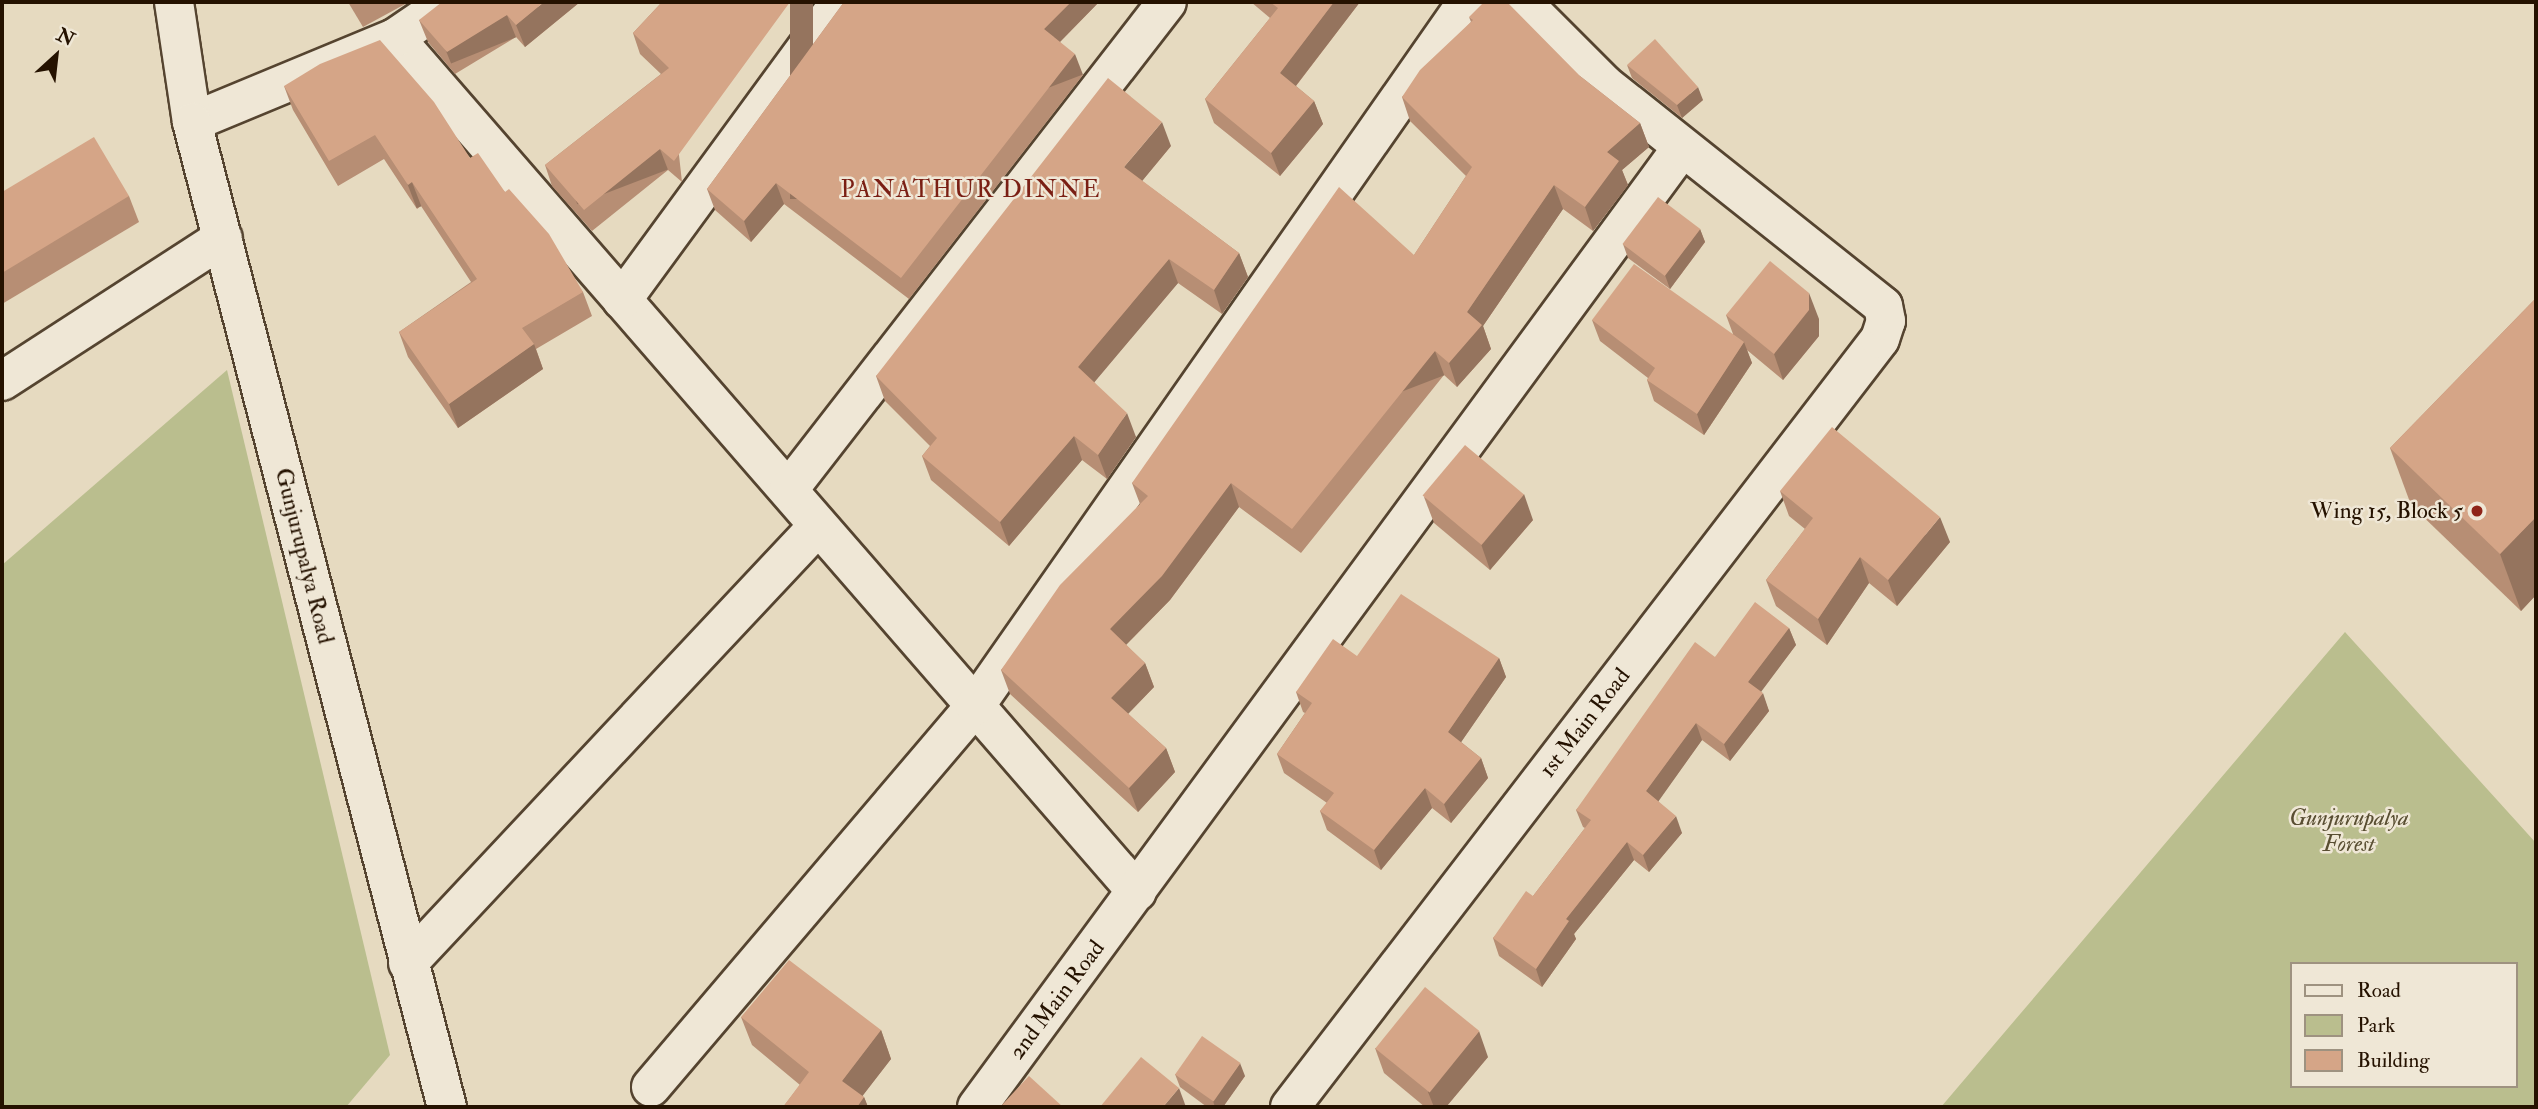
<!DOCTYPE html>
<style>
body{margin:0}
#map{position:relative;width:2538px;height:1109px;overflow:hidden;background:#e6dac0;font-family:"IM FELL Double Pica",serif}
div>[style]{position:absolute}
.green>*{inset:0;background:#babe8e}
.roads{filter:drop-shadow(2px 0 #554430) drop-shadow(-2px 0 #554430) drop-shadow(0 2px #554430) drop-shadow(0 -2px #554430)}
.street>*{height:38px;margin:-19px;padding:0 19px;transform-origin:19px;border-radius:19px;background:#efe7d6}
.secondary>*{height:38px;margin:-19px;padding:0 19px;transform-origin:19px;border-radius:19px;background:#efe7d6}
.wall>*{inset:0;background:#b78e74}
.shaded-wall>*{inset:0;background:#95745e;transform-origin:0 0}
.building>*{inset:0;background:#d5a587;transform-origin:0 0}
.dots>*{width:19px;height:19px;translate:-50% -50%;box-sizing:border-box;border:4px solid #efe7d6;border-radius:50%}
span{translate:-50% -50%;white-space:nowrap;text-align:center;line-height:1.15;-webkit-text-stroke:5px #efe7d6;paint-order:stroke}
.poi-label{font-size:23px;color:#251200}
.right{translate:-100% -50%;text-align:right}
.street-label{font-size:23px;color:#251200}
.park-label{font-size:23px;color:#594e32;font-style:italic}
.neighbourhood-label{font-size:24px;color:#7a1f14;letter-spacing:2px}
.frame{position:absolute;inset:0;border:4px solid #251200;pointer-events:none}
.legend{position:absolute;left:2290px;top:962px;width:228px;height:126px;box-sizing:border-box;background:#efe7d6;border:2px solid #9e9280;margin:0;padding:9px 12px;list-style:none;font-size:21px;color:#251200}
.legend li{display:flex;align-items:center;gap:14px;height:35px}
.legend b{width:35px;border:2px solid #9e9280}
.north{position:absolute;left:21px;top:21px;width:70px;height:70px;-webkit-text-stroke:5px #efe7d6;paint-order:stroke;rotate:27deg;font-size:19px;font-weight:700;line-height:28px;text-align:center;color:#251200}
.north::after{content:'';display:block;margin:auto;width:24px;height:32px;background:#251200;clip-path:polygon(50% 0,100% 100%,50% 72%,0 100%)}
</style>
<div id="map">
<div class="green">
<div style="clip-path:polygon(227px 370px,390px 1055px,346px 1107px,2px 1107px,2px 565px)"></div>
<div style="clip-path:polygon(evenodd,2345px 632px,2536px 843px,2536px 1107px,1941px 1107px,2345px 632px,2291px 964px,2515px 964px,2515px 1086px,2291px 1086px,2291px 964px)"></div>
</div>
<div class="roads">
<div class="street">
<div style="left:395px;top:38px;width:1131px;rotate:49.01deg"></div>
<div style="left:192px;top:122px;width:220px;rotate:-22.5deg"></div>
<div style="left:395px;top:38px;width:64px;rotate:-34.2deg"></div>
<div style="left:622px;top:300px;width:369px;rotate:-53.8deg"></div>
<div style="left:2px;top:381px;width:263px;rotate:-32.9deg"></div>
<div style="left:789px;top:489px;width:616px;rotate:-52.18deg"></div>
<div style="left:408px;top:963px;width:599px;rotate:-46.83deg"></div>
<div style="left:651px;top:1087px;width:500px;rotate:-49.62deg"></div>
<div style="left:975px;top:706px;width:859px;rotate:-55.05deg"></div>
<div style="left:977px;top:1107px;width:1189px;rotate:-53.69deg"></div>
<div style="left:1290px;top:1107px;width:968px;rotate:-52.47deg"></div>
<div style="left:1880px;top:339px;width:19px;rotate:-72deg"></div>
<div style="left:1886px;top:321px;width:15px;rotate:-101deg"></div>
<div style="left:1883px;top:306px;width:357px;rotate:-141.5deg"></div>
<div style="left:1604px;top:84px;width:116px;rotate:-135deg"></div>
</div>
<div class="secondary">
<div style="left:174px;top:2px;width:121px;rotate:81.5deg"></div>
<div style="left:192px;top:122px;width:1017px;rotate:75.49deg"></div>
</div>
</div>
<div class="wall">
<div style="clip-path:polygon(348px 2px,409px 2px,363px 27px)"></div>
<div style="clip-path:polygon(580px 2px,525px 47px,516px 37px,455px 74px,428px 42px,419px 20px)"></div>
<div style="clip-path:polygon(662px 2px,682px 182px,668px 170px,592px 231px,552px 186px,545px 165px,661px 74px,640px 54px,633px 33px)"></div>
<div style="clip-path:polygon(844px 2px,1099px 2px,1060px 42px,1083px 75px,909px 299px,784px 204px,751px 242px,715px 210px,707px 189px)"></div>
<div style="clip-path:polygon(1251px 2px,1360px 2px,1296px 86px,1314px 101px,1323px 124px,1280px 176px,1214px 123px,1205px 99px,1270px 18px)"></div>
<div style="clip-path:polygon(1469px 17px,1580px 76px,1640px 123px,1649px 147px,1622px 170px,1628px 185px,1593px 231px,1563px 209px,1483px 326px,1491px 349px,1457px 387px,1444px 375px,1301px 553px,1239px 507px,1170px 600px,1126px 645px,1145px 663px,1154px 687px,1128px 714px,1166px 748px,1175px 772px,1138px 812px,1010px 694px,1001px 670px,1140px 504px,1132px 483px,1414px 255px,1466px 176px,1410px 121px,1402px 97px,1471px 22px)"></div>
<div style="clip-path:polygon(1627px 65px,1703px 100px,1682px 118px,1632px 78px)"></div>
<div style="clip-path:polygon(284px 86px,470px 158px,505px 192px,583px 292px,592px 316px,536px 349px,543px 369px,458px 428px,408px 357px,399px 332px,471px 282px,421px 206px,417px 209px,384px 159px,338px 186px,293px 110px)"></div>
<div style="clip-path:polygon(1171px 146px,1142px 181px,1239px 253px,1248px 277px,1222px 314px,1178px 283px,1094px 382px,1136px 437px,1107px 479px,1082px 460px,1009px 546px,931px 480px,922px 456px,930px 446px,885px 401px,876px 376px)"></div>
<div style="clip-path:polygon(2px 192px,129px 196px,139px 222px,2px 304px)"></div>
<div style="clip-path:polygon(1700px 229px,1705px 242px,1670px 289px,1628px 258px,1623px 244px)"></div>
<div style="clip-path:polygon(2536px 298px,2536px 595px,2521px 611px,2411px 505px,2390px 448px)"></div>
<div style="clip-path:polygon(1726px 315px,1819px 319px,1819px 336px,1783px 380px,1747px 350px,1752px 363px,1704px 435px,1654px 401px,1647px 380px,1648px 378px,1600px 341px,1592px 320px,1733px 334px)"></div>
<div style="clip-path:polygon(1780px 491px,1950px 542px,1897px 606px,1869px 583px,1827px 645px,1776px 606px,1766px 580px,1805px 529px,1789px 516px)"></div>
<div style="clip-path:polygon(1424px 497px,1533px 520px,1490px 570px,1434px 523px)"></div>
<div style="clip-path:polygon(1789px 628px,1796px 645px,1761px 691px,1769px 711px,1730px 761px,1702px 740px,1658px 801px,1682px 833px,1649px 872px,1634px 860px,1574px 934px,1576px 939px,1542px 987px,1499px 956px,1493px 938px,1533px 896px,1585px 828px,1583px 827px,1576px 810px,1715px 657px)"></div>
<div style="clip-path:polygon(1357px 656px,1499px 658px,1506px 677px,1461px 742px,1481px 758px,1488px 778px,1451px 823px,1432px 808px,1381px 870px,1327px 830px,1320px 811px,1327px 803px,1284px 773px,1277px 754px,1305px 713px,1303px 712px,1296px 692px)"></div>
<div style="clip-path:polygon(741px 1017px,881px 1030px,891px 1059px,862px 1096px,864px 1097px,868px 1107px,783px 1107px,800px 1085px,752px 1045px)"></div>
<div style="clip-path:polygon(1375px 1048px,1488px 1057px,1446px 1107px,1425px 1107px,1384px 1073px)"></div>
<div style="clip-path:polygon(1175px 1074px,1245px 1076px,1223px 1107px,1207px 1107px,1180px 1087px)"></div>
</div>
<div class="shaded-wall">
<div style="clip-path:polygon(544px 2px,580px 2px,525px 47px,516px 25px)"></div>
<div style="left:790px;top:2px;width:23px;height:197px"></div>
<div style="clip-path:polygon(1071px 2px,1099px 2px,1052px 50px,1044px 29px)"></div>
<div style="clip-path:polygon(1334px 2px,1360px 2px,1288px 96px,1280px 73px)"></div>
<div style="left:507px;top:15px;width:24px;height:70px;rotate:68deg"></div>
<div style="left:1075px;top:54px;width:22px;height:284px;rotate:69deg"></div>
<div style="clip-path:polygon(1698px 87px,1703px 100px,1682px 118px,1677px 105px)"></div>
<div style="clip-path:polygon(1314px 101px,1323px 124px,1280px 176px,1271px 153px)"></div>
<div style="clip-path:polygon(1162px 122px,1171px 146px,1133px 192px,1124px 167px)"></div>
<div style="clip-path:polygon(1640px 123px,1649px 147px,1622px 170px,1628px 185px,1593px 231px,1585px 207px,1607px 152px)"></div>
<div style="left:660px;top:149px;width:22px;height:97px;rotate:69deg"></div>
<div style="left:412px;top:182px;width:26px;height:5px;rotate:69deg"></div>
<div style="clip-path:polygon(776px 183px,784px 204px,751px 242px,744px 221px)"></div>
<div style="clip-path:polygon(1554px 185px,1563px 209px,1483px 326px,1491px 349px,1457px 387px,1449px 363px,1467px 312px)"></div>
<div style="clip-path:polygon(1700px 229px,1705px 242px,1670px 289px,1665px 275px)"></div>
<div style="clip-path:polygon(1239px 253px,1248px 277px,1222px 314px,1214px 290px)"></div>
<div style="clip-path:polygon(1169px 259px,1178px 283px,1087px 391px,1078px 367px)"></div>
<div style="clip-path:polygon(1809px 293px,1819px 319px,1819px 336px,1783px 380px,1774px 354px)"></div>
<div style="clip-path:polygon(1744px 342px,1752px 363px,1704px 435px,1697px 414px)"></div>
<div style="clip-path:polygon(534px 344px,543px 369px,458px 428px,449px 404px)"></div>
<div style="left:1435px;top:351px;width:26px;height:228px;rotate:69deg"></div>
<div style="clip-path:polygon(1127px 413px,1136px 437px,1107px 479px,1098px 455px)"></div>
<div style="clip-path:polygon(1074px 436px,1082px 460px,1009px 546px,1000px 522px)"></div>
<div style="clip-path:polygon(1231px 483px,1239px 507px,1170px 600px,1118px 653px,1110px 629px)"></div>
<div style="clip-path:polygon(1524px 494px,1533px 520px,1490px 570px,1481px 544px)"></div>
<div style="clip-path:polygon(1940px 517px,1950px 542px,1897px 606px,1888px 580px)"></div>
<div style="clip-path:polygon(2536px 517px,2536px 595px,2521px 611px,2500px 554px)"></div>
<div style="clip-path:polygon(1860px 557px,1869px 583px,1827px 645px,1818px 619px)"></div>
<div style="clip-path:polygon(1789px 628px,1796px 645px,1755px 700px,1748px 682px)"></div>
<div style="clip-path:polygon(1499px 658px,1506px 677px,1455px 751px,1448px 732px)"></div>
<div style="clip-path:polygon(1145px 663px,1154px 687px,1120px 722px,1111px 698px)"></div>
<div style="clip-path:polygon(1763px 693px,1769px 711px,1730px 761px,1724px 744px)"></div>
<div style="clip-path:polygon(1696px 723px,1702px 740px,1653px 809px,1646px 791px)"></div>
<div style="clip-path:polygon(1166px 748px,1175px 772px,1138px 812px,1129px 788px)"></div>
<div style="clip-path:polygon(1481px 758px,1488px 778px,1451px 823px,1444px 804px)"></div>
<div style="clip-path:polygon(1425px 788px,1432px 808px,1381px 870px,1374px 850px)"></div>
<div style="clip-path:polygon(1676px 816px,1682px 833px,1649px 872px,1643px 855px)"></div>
<div style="clip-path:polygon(1627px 842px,1634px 860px,1574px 934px,1576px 939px,1542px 987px,1536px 969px,1566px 919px)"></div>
<div style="clip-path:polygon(881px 1030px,891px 1059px,854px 1107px,842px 1081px)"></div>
<div style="clip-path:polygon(1479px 1031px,1488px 1057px,1446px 1107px,1434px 1107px,1428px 1092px)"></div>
<div style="clip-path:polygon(1240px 1063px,1245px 1076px,1223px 1107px,1215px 1107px,1213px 1101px)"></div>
<div style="clip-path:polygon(1179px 1088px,1186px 1107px,1163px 1107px)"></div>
<div style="clip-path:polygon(864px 1097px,868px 1107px,857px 1107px)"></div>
</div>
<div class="building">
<div style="clip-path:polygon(442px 2px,544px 2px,516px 25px,507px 15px,447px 52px,419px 20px)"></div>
<div style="clip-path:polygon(662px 2px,790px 2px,674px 161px,660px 149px,584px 210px,545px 165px,669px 68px,633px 33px)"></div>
<div style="clip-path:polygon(844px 2px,1071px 2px,1044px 29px,1075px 54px,901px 278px,776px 183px,744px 221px,707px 189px)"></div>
<div style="clip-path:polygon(1270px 2px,1334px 2px,1280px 73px,1314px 101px,1271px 153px,1205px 99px,1278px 8px)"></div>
<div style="clip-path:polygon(1484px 2px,1507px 2px,1580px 76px,1640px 123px,1607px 152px,1619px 161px,1585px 207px,1554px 185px,1467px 312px,1482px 325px,1449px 363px,1435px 351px,1292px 529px,1231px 483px,1162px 576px,1110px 629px,1145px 663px,1111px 698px,1166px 748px,1129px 788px,1001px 670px,1060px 585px,1148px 496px,1132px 483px,1339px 187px,1414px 255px,1472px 167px,1402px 97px,1420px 70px,1473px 20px,1469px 17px)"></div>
<div style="clip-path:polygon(1655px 39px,1698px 87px,1677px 105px,1627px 65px)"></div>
<div style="clip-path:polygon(380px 40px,434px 102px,470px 158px,478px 153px,505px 192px,509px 189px,549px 234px,583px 292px,522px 328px,534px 344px,449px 404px,399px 332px,477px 279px,412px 182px,408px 185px,375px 135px,329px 161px,284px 86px,320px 64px)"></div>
<div style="clip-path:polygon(1108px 78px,1162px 122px,1124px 167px,1239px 253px,1214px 290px,1169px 259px,1078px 367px,1127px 413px,1098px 455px,1074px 436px,1000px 522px,922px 456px,937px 438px,876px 376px)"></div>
<div style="clip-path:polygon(94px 137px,129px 196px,2px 273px,2px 192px)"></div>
<div style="left:1658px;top:197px;width:53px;height:59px;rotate:37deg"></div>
<div style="clip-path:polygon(1770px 261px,1809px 293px,1809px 310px,1774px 354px,1726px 315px)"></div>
<div style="clip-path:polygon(1634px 264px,1744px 342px,1697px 414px,1647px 380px,1655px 368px,1592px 320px)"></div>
<div style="clip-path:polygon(2536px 298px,2536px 517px,2500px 554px,2390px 448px)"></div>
<div style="clip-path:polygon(1832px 427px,1940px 517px,1888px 580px,1860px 557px,1818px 619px,1766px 580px,1813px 518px,1780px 491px)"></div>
<div style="left:1465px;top:445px;width:77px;height:66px;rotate:40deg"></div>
<div style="clip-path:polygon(1401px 594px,1499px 658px,1448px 732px,1481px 758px,1444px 804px,1425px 788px,1374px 850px,1320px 811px,1334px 793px,1277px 754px,1312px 703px,1296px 692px,1333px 639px,1357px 656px)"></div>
<div style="clip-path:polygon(1755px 602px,1789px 628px,1748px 682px,1763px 693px,1724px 744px,1696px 723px,1646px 791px,1676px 816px,1643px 855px,1627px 842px,1566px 919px,1569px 921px,1536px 969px,1493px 938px,1526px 891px,1533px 896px,1591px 820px,1576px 810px,1695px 642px,1715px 657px)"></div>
<div style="clip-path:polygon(789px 960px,881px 1030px,842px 1081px,864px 1097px,857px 1107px,783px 1107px,809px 1072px,741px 1017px)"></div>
<div style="left:1425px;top:987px;width:70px;height:79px;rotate:39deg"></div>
<div style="left:1202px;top:1036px;width:47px;height:47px;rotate:35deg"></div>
<div style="clip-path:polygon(1141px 1057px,1179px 1088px,1163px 1107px,1100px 1107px)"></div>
<div style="clip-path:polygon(1029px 1076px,1063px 1107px,1000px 1107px)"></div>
</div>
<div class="dots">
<div style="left:2477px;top:511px;background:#8f2418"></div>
</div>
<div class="poi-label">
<span class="right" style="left:2463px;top:511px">Wing 15, Block 5</span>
</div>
<div class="street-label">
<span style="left:304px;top:556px;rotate:76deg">Gunjurupalya Road</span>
<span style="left:1585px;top:723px;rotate:-52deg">1st Main Road</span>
<span style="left:1057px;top:1000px;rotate:-53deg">2nd Main Road</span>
</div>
<div class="park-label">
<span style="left:2349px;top:831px">Gunjurupalya<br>Forest</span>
</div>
<div class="neighbourhood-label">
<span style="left:971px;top:190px">PANATHUR DINNE</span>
</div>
<div class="frame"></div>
<ul class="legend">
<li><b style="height:9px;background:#efe7d6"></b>Road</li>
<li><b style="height:19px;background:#babe8e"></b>Park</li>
<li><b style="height:19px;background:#d5a587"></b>Building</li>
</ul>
<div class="north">N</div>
</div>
